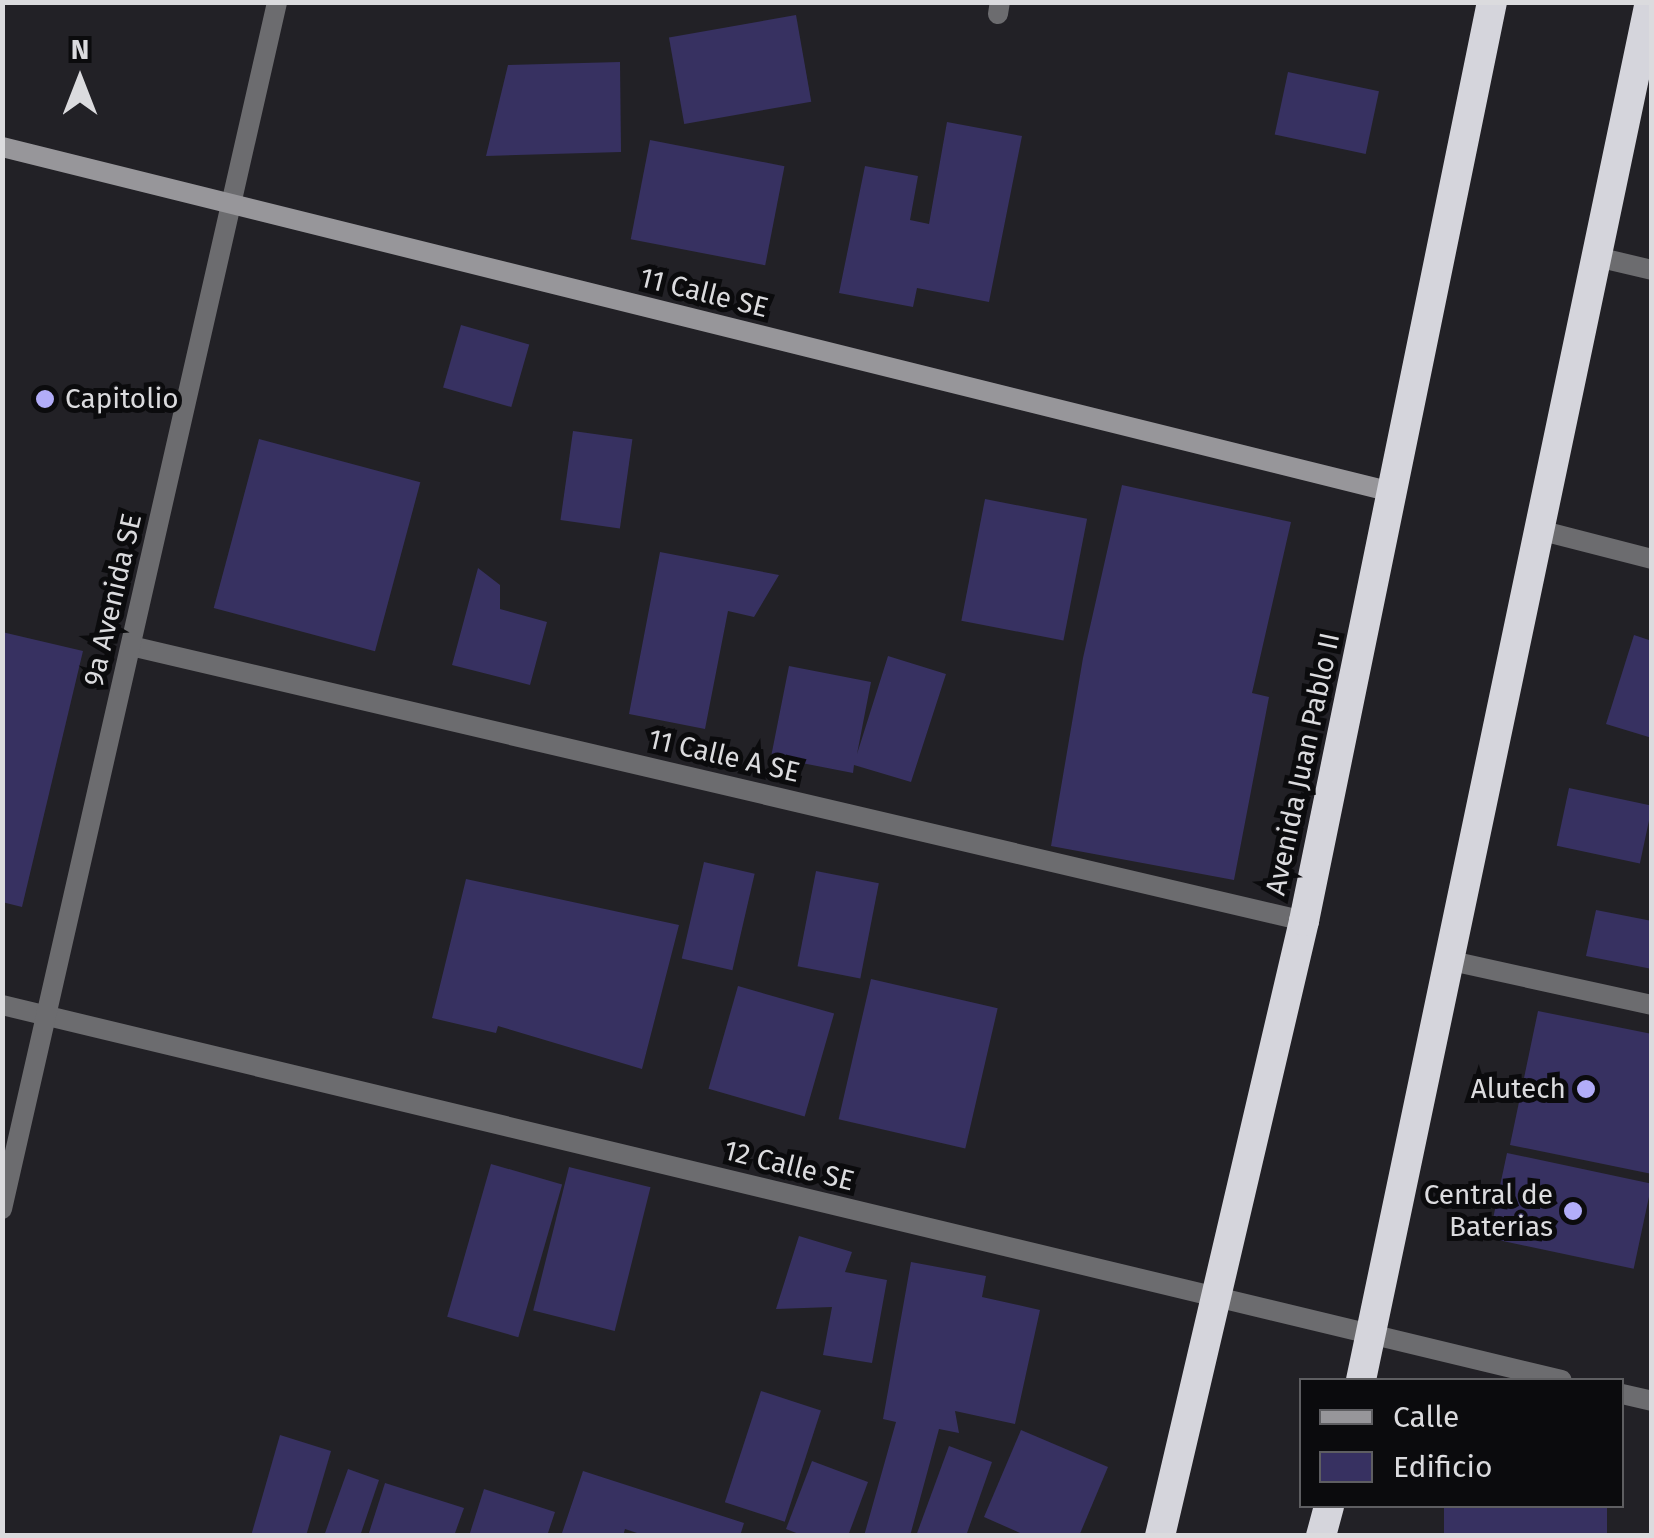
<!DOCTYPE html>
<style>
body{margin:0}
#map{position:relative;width:1654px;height:1538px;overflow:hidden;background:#222126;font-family:"Fira Sans",sans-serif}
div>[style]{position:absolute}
.building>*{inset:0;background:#373161;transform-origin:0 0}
.lane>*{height:20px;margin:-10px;padding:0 10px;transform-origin:10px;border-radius:10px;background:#6c6c6f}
.street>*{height:20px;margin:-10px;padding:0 10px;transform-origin:10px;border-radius:10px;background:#6c6c6f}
.secondary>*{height:20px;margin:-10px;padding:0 10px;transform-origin:10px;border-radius:10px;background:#97969a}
.highway>*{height:30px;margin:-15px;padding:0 15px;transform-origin:15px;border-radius:15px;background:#d5d5dc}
.dots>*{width:28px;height:28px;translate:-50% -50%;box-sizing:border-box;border:5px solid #0b0b0d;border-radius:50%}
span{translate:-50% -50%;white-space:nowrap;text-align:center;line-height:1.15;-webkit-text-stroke:10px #0b0b0d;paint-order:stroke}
.street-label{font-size:28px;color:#dbdbde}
.poi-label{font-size:28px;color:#dbdbde}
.left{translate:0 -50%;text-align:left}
.right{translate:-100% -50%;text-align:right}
.frame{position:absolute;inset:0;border:5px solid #dbdbde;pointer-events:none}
.legend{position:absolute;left:1299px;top:1378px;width:325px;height:130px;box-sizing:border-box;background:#0b0b0d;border:2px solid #5e5e61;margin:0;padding:12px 18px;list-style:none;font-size:30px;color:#dbdbde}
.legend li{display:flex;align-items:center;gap:20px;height:50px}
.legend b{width:50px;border:2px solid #5e5e61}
.north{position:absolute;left:30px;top:30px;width:100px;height:100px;-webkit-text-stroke:8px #0b0b0d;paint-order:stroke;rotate:0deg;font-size:28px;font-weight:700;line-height:40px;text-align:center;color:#dbdbde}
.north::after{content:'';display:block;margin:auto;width:35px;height:45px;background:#dbdbde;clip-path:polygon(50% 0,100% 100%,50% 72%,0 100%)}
</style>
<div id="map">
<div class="building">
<div style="left:796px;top:15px;width:88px;height:129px;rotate:80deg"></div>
<div style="clip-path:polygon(620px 62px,621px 152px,486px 156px,508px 65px)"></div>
<div style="left:1288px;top:72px;width:93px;height:64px;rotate:12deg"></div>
<div style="clip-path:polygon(947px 122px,1022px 136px,989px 302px,917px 288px,913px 307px,839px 293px,865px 166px,918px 176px,910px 220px,929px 224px)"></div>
<div style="left:650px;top:140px;width:137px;height:101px;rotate:11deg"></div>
<div style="left:461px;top:325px;width:71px;height:65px;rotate:16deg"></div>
<div style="left:573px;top:431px;width:60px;height:90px;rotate:8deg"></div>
<div style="left:259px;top:439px;width:167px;height:175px;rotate:15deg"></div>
<div style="clip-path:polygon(1122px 485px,1291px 522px,1252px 693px,1269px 697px,1234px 880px,1051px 846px,1083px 658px)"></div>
<div style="left:985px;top:499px;width:104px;height:124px;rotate:11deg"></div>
<div style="clip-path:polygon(660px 552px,779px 575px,754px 617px,728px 611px,705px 729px,629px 714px)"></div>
<div style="clip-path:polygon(478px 568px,500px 585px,500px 609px,547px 622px,530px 685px,452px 665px)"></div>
<div style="clip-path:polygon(2px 632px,83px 651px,22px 907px,2px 902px)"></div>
<div style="clip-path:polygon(1634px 635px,1652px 641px,1652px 738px,1606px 724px)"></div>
<div style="clip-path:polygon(888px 656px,946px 674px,911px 782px,854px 765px,853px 773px,771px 757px,789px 666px,871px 682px,857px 754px)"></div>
<div style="left:1569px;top:788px;width:85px;height:59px;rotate:12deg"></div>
<div style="left:704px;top:862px;width:52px;height:99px;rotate:13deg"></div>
<div style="left:816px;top:871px;width:64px;height:97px;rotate:11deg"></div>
<div style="clip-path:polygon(466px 879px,679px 925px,642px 1069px,498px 1026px,496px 1033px,432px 1018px)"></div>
<div style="clip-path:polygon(1596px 910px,1652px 921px,1652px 969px,1586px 956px)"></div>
<div style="left:871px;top:979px;width:130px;height:144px;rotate:13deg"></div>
<div style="left:738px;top:986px;width:100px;height:107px;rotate:16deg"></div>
<div style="clip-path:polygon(1538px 1011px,1652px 1034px,1652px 1174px,1510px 1145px)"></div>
<div style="left:1507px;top:1153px;width:148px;height:87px;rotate:12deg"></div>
<div style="left:491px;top:1164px;width:74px;height:159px;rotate:16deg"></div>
<div style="left:569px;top:1167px;width:84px;height:148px;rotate:14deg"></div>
<div style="clip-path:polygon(799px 1236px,852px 1252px,845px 1272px,887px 1280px,872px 1363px,823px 1355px,832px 1307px,776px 1309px)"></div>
<div style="clip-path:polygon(911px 1262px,986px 1276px,982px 1297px,1040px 1310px,1015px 1424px,955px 1411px,959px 1433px,939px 1429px,910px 1536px,864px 1536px,896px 1422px,883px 1419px)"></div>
<div style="left:761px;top:1391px;width:63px;height:117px;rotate:18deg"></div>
<div style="clip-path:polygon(1021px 1430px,1108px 1467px,1079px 1536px,1027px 1536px,984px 1517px)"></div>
<div style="clip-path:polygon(280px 1435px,331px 1451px,306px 1536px,251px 1536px)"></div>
<div style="clip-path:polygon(949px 1446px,992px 1462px,966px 1536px,916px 1536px)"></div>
<div style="clip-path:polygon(812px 1461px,868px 1482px,848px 1536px,804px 1536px,786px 1529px)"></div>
<div style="clip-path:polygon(348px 1469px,379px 1480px,360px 1536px,324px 1536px)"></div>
<div style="clip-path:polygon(583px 1471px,744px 1523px,740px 1536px,646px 1536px,625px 1529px,623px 1536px,561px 1536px)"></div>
<div style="clip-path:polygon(385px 1483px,464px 1508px,454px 1536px,368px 1536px)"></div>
<div style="clip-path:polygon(484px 1489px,555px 1512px,547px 1536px,469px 1536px)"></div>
<div style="left:1444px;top:1506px;width:163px;height:31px"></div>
</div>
<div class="lane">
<div style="left:998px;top:14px;width:12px;rotate:-81deg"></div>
<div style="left:1447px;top:960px;width:210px;rotate:12.4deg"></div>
</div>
<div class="street">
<div style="left:1597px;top:257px;width:57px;rotate:13.3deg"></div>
<div style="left:1539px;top:530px;width:117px;rotate:14.4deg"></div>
<div style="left:131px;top:646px;width:1205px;rotate:13.19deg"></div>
<div style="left:2px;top:1005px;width:1604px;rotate:13.52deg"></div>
<div style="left:2px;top:1209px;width:1238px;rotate:-77.16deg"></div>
<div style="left:1622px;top:1394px;width:31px;rotate:13deg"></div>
</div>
<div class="secondary">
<div style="left:2px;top:147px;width:1432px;rotate:13.94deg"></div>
</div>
<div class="highway">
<div style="left:1361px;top:1380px;width:1408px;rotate:-78.16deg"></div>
<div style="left:1160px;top:1536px;width:632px;rotate:-76.82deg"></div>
<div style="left:1304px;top:921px;width:938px;rotate:-78.44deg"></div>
<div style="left:1321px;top:1536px;width:31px;rotate:-75deg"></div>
</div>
<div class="dots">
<div style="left:45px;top:399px;background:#b2adf9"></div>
<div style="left:1586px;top:1089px;background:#b2adf9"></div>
<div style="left:1573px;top:1211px;background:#b2adf9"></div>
</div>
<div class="street-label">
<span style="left:704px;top:293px;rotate:14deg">11 Calle SE</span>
<span style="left:113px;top:600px;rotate:-77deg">9a Avenida SE</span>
<span style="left:724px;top:756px;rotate:13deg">11 Calle A SE</span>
<span style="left:1303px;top:764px;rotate:-78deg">Avenida Juan Pablo II</span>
<span style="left:789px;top:1166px;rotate:14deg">12 Calle SE</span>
</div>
<div class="poi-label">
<span class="left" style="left:65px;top:399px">Capitolio</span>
<span class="right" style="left:1566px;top:1089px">Alutech</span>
<span class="right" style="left:1553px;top:1211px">Central de<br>Baterias</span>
</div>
<div class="frame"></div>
<ul class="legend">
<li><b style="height:12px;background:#97969a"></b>Calle</li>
<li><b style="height:28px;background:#373161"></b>Edificio</li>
</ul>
<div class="north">N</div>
</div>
